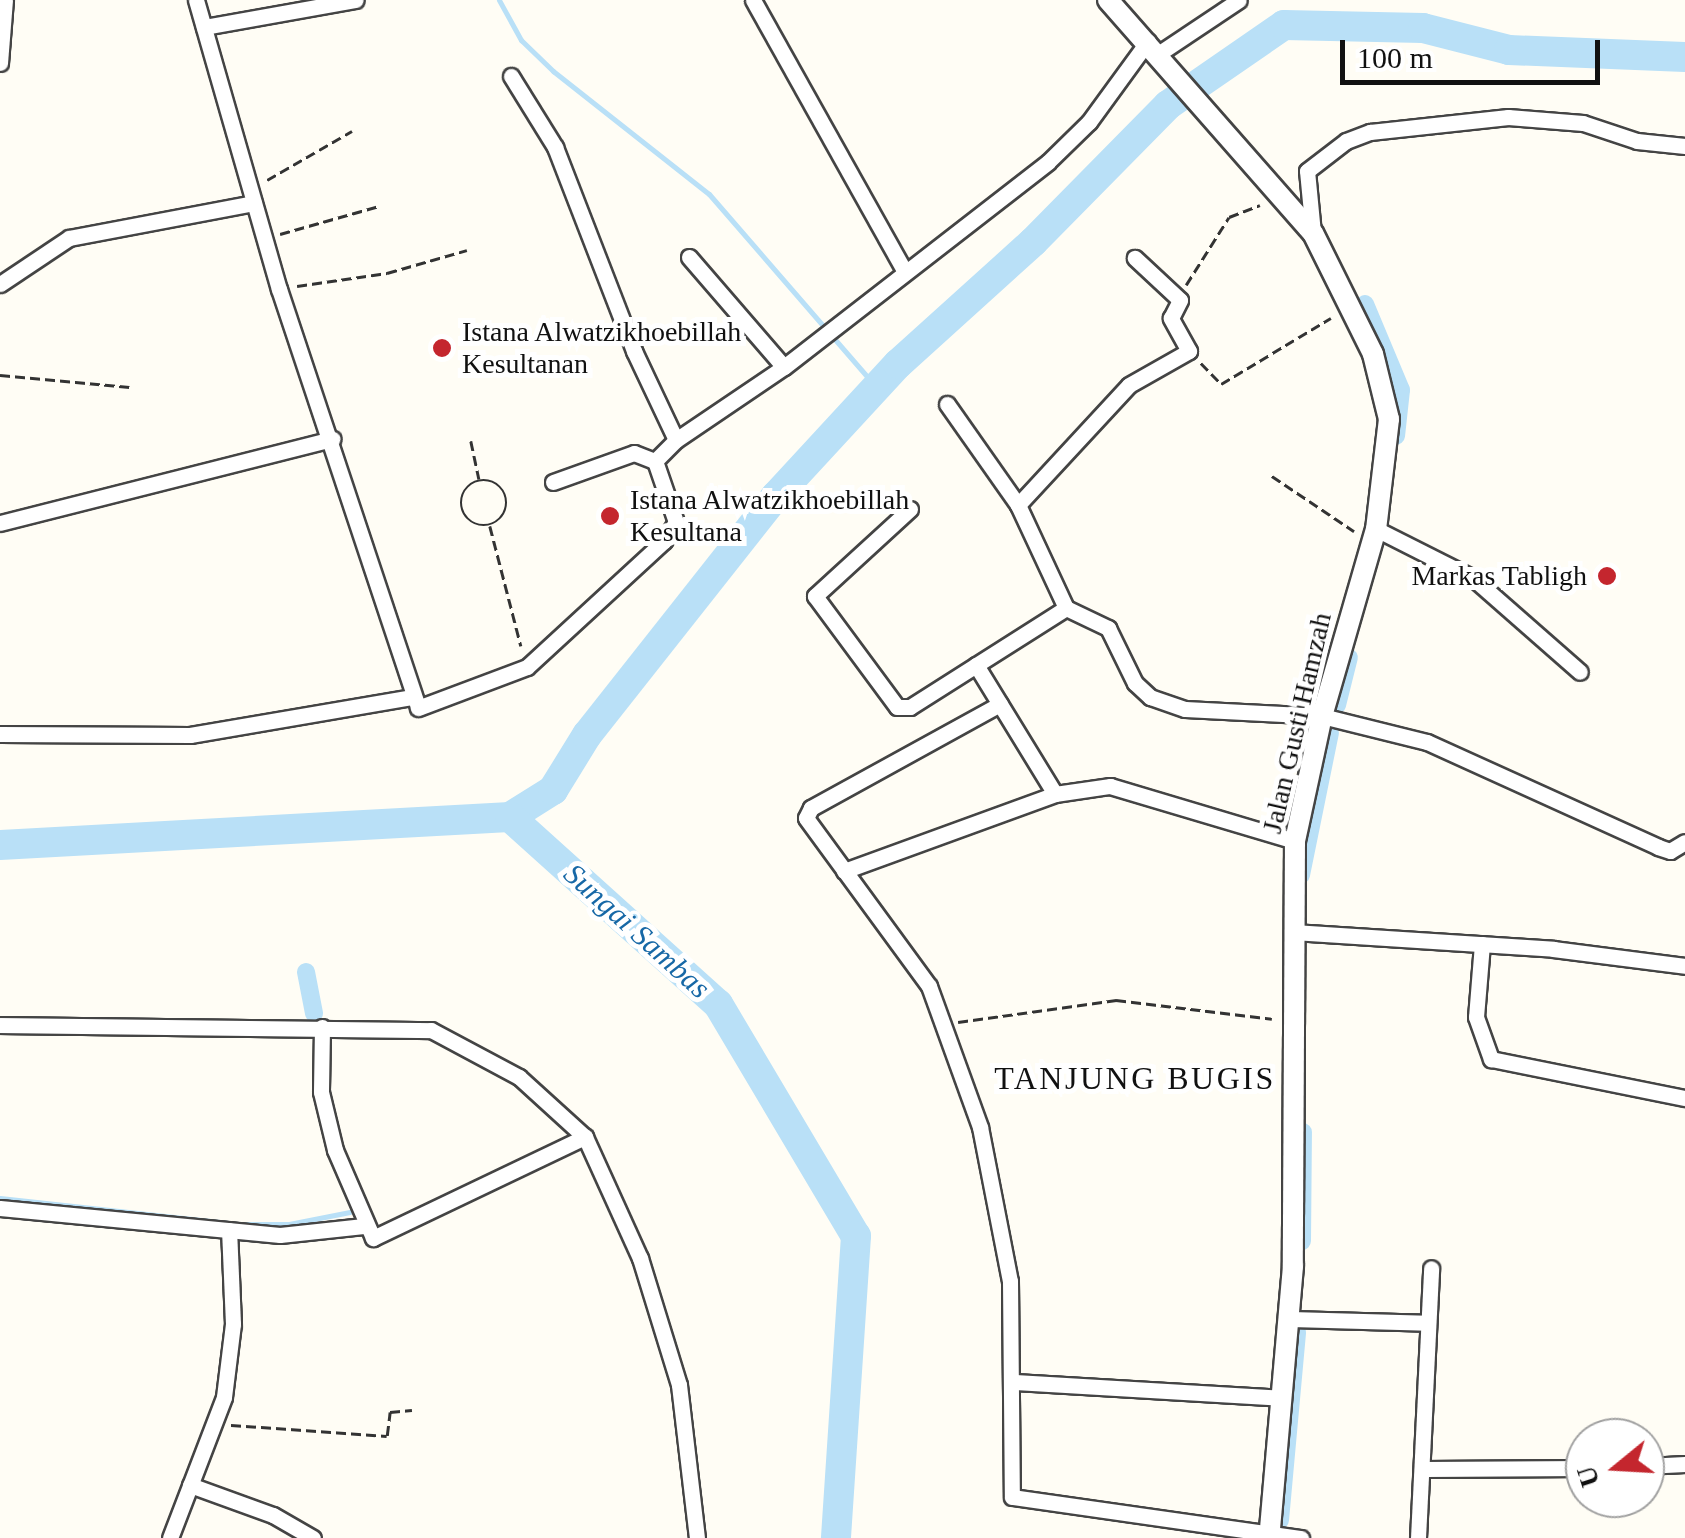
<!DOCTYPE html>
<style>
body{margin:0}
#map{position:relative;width:1685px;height:1538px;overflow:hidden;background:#fffdf5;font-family:Georgia,serif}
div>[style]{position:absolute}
.stream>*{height:5px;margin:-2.5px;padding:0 2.5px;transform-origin:2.5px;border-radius:2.5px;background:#b9e0f7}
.canal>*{height:18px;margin:-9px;padding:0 9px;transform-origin:9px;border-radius:9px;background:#b9e0f7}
.river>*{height:30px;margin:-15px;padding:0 15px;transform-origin:15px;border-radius:15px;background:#b9e0f7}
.path>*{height:2.5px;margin-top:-1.25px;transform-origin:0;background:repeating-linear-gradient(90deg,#333 0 10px,transparent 0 15px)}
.path>.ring{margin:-1.25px;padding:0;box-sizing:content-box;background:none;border:2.5px solid #333;border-radius:50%}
.roads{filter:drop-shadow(2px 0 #444) drop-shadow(-2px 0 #444) drop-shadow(0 2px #444) drop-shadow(0 -2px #444)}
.minor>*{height:15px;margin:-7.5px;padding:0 7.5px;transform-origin:7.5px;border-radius:7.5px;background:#fff}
.tertiary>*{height:20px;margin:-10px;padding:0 10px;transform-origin:10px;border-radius:10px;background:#fff}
.dots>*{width:28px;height:28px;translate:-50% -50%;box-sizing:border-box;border:5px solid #fff;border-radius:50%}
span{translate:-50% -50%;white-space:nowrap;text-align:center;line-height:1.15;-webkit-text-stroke:10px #fff;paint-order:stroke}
.poi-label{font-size:28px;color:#111}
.left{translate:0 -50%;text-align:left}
.right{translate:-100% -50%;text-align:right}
.street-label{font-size:28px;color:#111}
.water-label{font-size:30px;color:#1768a6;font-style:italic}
.quarter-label{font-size:32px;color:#111;letter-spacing:2.5px}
.north{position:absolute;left:1565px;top:1418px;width:100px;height:100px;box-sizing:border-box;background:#fff;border:2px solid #a0a0a0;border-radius:50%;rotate:252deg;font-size:28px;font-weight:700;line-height:40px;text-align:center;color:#111}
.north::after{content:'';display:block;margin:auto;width:35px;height:45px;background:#c4262e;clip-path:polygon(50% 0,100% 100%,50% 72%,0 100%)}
.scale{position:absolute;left:1340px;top:40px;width:260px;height:45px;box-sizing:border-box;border:5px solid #111;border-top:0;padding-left:12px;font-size:30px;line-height:35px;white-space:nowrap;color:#111;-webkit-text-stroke:8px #fff;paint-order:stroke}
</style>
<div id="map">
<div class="stream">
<div style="left:499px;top:0;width:46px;rotate:61.2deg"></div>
<div style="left:521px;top:40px;width:45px;rotate:44.1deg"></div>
<div style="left:553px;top:71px;width:199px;rotate:38.3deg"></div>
<div style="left:709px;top:194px;width:255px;rotate:49.1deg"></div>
<div style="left:0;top:1198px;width:242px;rotate:6.2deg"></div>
<div style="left:241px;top:1224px;width:48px"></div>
<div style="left:289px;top:1224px;width:62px;rotate:-11.1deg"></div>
</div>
<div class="canal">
<div style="left:1365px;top:304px;width:93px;rotate:67.3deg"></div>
<div style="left:1401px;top:390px;width:46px;rotate:96.2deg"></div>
<div style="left:1337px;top:705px;width:49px;rotate:-76deg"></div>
<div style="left:1301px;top:875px;width:145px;rotate:-78.5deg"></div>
<div style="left:306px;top:972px;width:42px;rotate:79deg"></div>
<div style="left:1302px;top:1241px;width:109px;rotate:-89.5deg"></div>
<div style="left:1280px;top:1520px;width:188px;rotate:-84.8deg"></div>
</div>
<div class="river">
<div style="left:510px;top:817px;width:51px;rotate:-32.1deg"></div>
<div style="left:553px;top:790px;width:65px;rotate:-58.3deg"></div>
<div style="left:587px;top:735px;width:305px;rotate:-51.7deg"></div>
<div style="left:776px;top:496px;width:180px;rotate:-47.3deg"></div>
<div style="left:898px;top:364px;width:182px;rotate:-42.1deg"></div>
<div style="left:1033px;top:242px;width:192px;rotate:-45.4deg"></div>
<div style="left:1168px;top:105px;width:141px;rotate:-34.6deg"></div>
<div style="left:1284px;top:25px;width:139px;rotate:1.2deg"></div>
<div style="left:1423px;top:28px;width:89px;rotate:14.3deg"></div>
<div style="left:1509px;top:50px;width:176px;rotate:2.3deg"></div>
<div style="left:0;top:845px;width:511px;rotate:-3.14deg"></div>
<div style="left:510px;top:817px;width:280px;rotate:42deg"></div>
<div style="left:718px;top:1004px;width:270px;rotate:59.3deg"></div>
<div style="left:856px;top:1236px;width:303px;rotate:93.8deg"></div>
</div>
<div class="path">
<div style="left:267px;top:180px;width:98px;rotate:-30deg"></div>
<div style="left:280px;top:234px;width:103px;rotate:-15.8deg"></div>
<div style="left:1186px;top:285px;width:80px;rotate:-57.7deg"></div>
<div style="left:1229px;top:217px;width:33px;rotate:-21deg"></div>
<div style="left:297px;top:286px;width:91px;rotate:-8.2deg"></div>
<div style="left:387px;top:273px;width:83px;rotate:-16deg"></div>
<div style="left:1201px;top:363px;width:29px;rotate:46deg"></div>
<div style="left:1221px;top:384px;width:128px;rotate:-31deg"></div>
<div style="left:0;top:375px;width:130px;rotate:5.3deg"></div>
<div style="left:471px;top:441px;width:39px;rotate:78deg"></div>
<div style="left:1272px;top:476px;width:99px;rotate:33.9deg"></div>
<div class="ring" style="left:461px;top:480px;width:43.5px;height:43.5px"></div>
<div style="left:490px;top:526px;width:124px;rotate:75.5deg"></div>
<div style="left:958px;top:1022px;width:160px;rotate:-7.9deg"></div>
<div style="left:1116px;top:1000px;width:157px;rotate:6.9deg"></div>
<div style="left:231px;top:1425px;width:156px;rotate:4deg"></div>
<div style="left:387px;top:1436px;width:24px;rotate:-83deg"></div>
<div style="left:390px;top:1412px;width:22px;rotate:-5deg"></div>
</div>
<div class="roads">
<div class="minor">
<div style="left:196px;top:0;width:301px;rotate:74deg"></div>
<div style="left:279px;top:289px;width:441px;rotate:71.6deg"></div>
<div style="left:418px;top:708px;width:116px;rotate:-20.6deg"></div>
<div style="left:527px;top:667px;width:186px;rotate:-42.6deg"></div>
<div style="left:664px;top:541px;width:22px;rotate:-58deg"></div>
<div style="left:676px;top:522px;width:65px;rotate:-109deg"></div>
<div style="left:655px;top:461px;width:30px;rotate:-45deg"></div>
<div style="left:753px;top:0;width:309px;rotate:60.8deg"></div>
<div style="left:204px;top:27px;width:154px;rotate:-10.1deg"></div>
<div style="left:1158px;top:54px;width:97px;rotate:-33.7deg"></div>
<div style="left:0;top:63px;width:63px;rotate:-85.5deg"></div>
<div style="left:511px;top:76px;width:84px;rotate:58.2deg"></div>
<div style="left:555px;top:147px;width:219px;rotate:68.8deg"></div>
<div style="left:634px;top:351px;width:98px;rotate:64.7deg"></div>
<div style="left:676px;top:440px;width:130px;rotate:-34.1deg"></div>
<div style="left:784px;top:367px;width:334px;rotate:-37.8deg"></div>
<div style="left:1048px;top:162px;width:57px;rotate:-44.3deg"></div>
<div style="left:1089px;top:122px;width:100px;rotate:-53.9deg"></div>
<div style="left:1313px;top:233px;width:62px;rotate:-95.5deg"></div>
<div style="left:1307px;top:171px;width:49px;rotate:-37.6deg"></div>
<div style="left:1346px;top:141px;width:26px;rotate:-21deg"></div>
<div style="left:1370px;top:132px;width:139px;rotate:-6.2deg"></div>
<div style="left:1508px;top:117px;width:75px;rotate:4.6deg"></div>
<div style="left:1583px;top:123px;width:57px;rotate:18.4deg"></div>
<div style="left:1637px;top:141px;width:48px;rotate:5.9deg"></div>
<div style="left:689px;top:257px;width:145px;rotate:49.2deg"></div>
<div style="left:0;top:284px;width:83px;rotate:-33.7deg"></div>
<div style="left:69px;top:238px;width:188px;rotate:-10.7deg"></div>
<div style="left:947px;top:404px;width:123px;rotate:54.9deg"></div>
<div style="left:1018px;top:505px;width:114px;rotate:65deg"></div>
<div style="left:1066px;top:608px;width:47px;rotate:25.5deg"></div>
<div style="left:1108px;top:628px;width:61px;rotate:63.9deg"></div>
<div style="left:1135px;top:683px;width:21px;rotate:43deg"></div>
<div style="left:1150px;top:697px;width:37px;rotate:19deg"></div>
<div style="left:1185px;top:709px;width:137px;rotate:2.9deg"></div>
<div style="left:1322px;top:716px;width:108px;rotate:13.9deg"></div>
<div style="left:1427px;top:742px;width:254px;rotate:24.4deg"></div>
<div style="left:1658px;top:847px;width:13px;rotate:18deg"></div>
<div style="left:1670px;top:851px;width:17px;rotate:-31deg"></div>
<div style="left:553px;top:482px;width:86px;rotate:-19.7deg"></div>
<div style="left:634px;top:453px;width:22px;rotate:21deg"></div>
<div style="left:1018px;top:505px;width:163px;rotate:-47.2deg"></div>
<div style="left:1129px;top:385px;width:69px;rotate:-29.5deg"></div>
<div style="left:1189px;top:351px;width:38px;rotate:-119deg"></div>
<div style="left:1171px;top:318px;width:20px;rotate:-63deg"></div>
<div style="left:1180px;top:300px;width:62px;rotate:-137deg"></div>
<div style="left:910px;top:509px;width:129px;rotate:137.5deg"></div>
<div style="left:815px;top:596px;width:138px;rotate:53.5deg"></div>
<div style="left:897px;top:707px;width:13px"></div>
<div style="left:910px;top:707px;width:185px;rotate:-32.4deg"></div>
<div style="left:0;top:523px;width:343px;rotate:-14.2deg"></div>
<div style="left:1376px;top:529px;width:109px;rotate:26.8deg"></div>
<div style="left:1473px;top:578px;width:142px;rotate:41.3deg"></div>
<div style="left:976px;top:665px;width:151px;rotate:58.5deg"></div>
<div style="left:1000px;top:704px;width:216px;rotate:151.2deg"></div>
<div style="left:811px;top:808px;width:11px;rotate:117deg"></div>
<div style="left:806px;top:818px;width:208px;rotate:53.8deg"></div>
<div style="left:929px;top:986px;width:150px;rotate:70.1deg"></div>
<div style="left:980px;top:1127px;width:157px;rotate:79deg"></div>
<div style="left:1010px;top:1281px;width:216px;rotate:89.5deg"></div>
<div style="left:1012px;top:1497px;width:292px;rotate:8.1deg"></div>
<div style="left:0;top:734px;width:190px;rotate:0.3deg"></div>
<div style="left:190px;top:735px;width:226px;rotate:-9.7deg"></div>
<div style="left:844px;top:871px;width:225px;rotate:-20deg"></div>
<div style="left:1055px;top:794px;width:56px;rotate:-8.3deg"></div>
<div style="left:1110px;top:786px;width:193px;rotate:16.6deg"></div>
<div style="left:1293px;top:932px;width:261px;rotate:3.7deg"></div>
<div style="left:1553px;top:949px;width:133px;rotate:7.3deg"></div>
<div style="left:1482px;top:944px;width:73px;rotate:94.7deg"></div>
<div style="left:1476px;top:1017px;width:45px;rotate:70.3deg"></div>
<div style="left:1491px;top:1059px;width:198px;rotate:11.4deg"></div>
<div style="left:0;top:1025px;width:431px;rotate:0.7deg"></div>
<div style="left:431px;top:1030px;width:100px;rotate:28.1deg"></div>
<div style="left:519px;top:1077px;width:89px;rotate:42.3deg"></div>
<div style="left:585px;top:1137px;width:133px;rotate:65.6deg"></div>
<div style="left:640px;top:1258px;width:133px;rotate:72.9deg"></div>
<div style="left:679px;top:1385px;width:154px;rotate:83.3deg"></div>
<div style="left:322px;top:1027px;width:65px;rotate:90.9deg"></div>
<div style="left:321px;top:1092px;width:60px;rotate:76.4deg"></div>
<div style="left:335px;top:1150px;width:96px;rotate:66.6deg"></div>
<div style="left:373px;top:1238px;width:235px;rotate:-25.5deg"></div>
<div style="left:0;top:1208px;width:281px;rotate:5.5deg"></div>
<div style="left:280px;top:1235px;width:84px;rotate:-6.1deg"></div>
<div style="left:1289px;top:1319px;width:139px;rotate:1.6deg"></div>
<div style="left:1014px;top:1382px;width:268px;rotate:3.4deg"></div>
<div style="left:1645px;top:1466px;width:40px;rotate:-2.9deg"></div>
<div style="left:1425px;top:1469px;width:160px;rotate:-0.4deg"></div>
<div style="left:190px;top:1485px;width:88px;rotate:19.9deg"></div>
<div style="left:273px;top:1515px;width:46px;rotate:29.9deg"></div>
<div style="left:170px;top:1538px;width:151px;rotate:-69deg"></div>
<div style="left:224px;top:1397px;width:74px;rotate:-83deg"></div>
<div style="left:233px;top:1324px;width:94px;rotate:-92.4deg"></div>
<div style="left:1418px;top:1538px;width:270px;rotate:-87.2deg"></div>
</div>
<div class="tertiary">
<div style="left:1108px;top:0;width:310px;rotate:48.7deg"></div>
<div style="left:1313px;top:233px;width:135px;rotate:63.6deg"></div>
<div style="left:1373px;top:354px;width:67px;rotate:76.2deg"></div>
<div style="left:1389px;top:419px;width:111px;rotate:96.7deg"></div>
<div style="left:1376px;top:529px;width:195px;rotate:106.1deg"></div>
<div style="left:1322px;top:716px;width:128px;rotate:102.2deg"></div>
<div style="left:1295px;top:841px;width:425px;rotate:90.3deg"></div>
<div style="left:1293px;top:1266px;width:273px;rotate:95deg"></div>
</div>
</div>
<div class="dots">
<div style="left:442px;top:348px;background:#c4262e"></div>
<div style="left:610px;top:516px;background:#c4262e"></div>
<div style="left:1607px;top:576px;background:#c4262e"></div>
</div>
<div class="poi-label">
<span class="left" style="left:462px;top:348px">Istana Alwatzikhoebillah<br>Kesultanan</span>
<span class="left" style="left:630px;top:516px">Istana Alwatzikhoebillah<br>Kesultana</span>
<span class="right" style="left:1587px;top:576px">Markas Tabligh</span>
</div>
<div class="street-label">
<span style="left:1297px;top:723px;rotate:-77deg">Jalan Gusti Hamzah</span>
</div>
<div class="water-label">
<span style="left:637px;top:931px;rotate:42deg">Sungai Sambas</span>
</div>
<div class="quarter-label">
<span style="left:1135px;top:1078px">TANJUNG BUGIS</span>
</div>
<div class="north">U</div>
<div class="scale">100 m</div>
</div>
